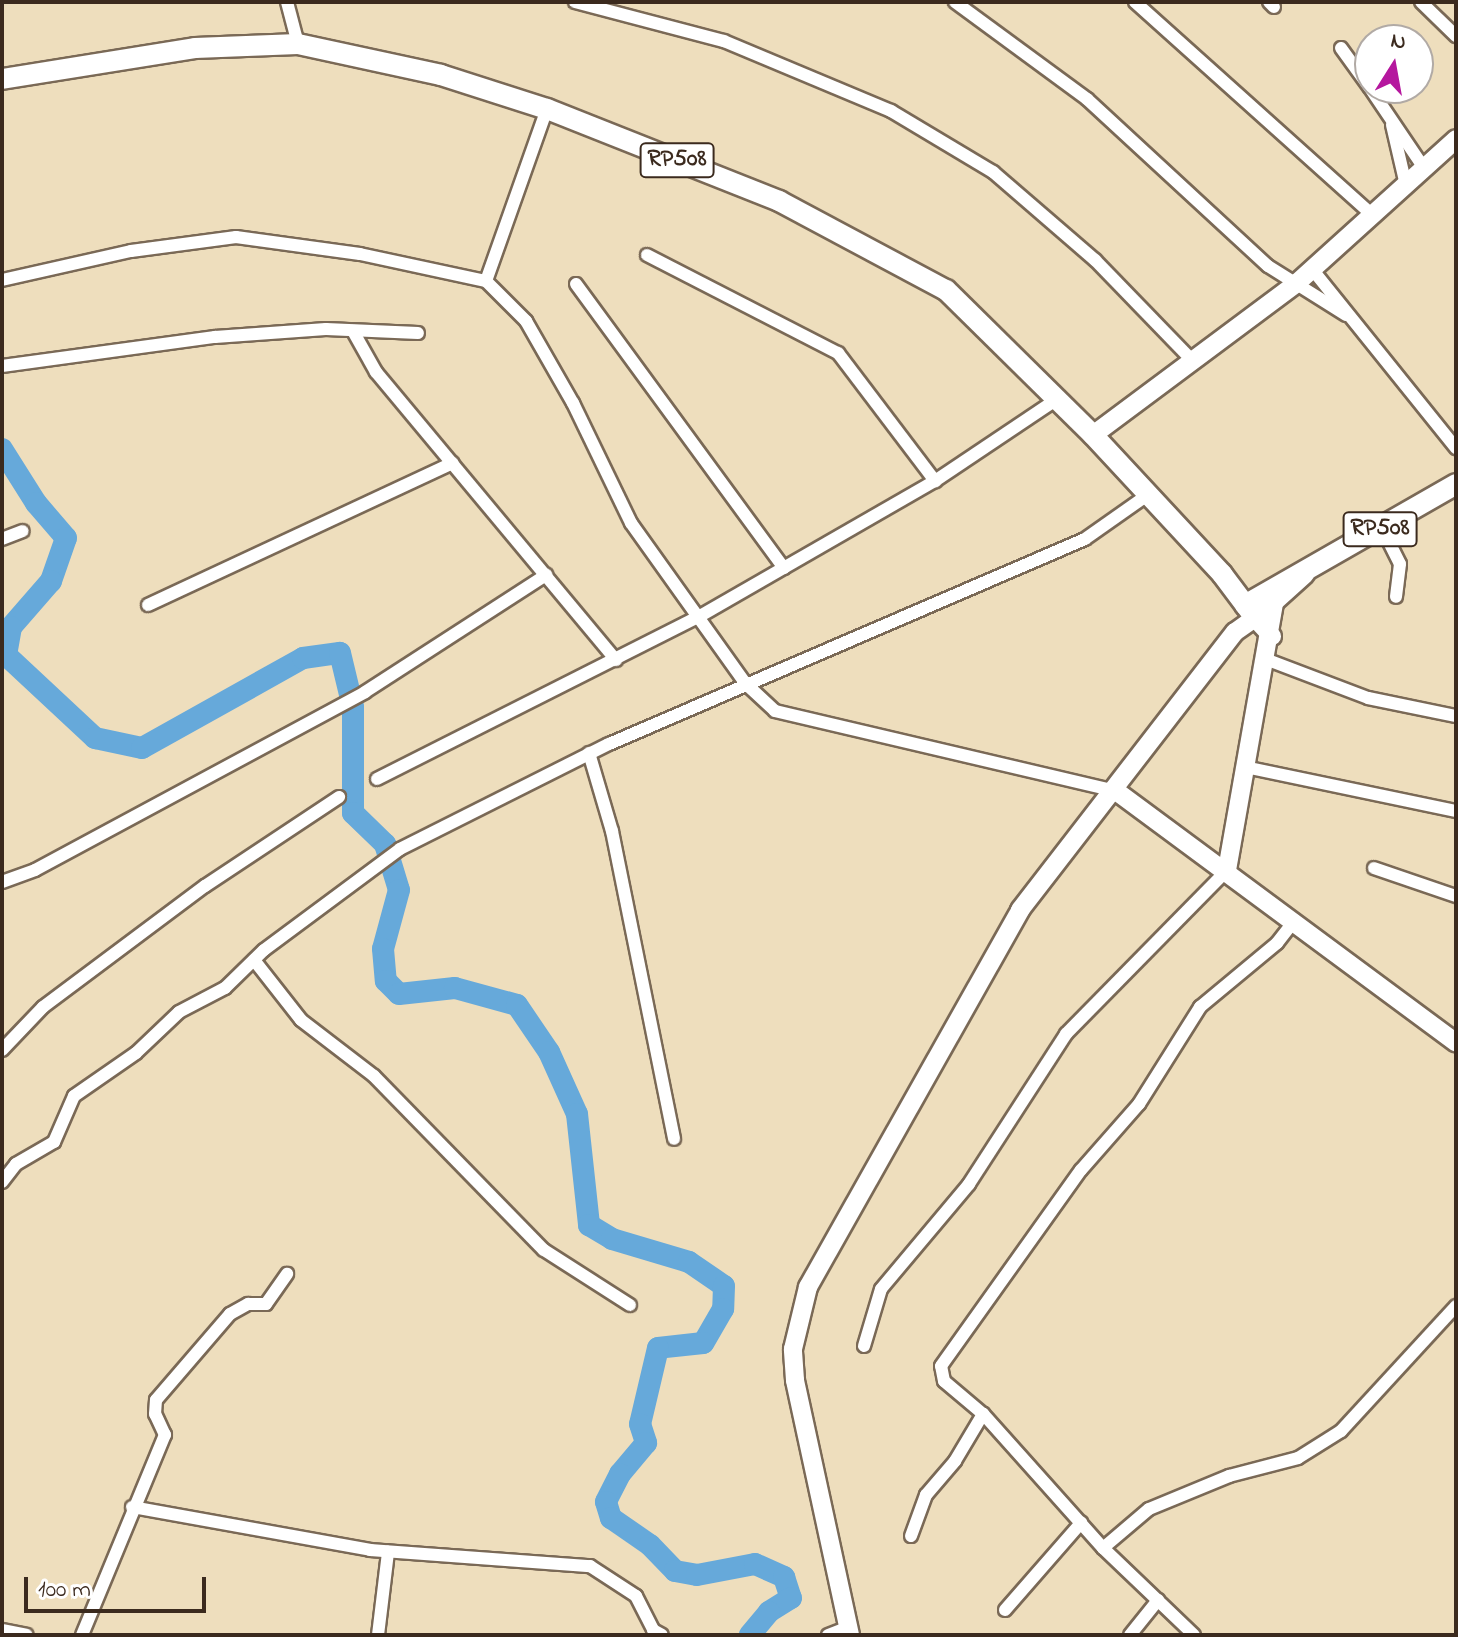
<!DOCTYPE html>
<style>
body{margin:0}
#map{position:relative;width:1458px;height:1637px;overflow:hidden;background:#eedebd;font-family:"Indie Flower",sans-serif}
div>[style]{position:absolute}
.river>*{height:22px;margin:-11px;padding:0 11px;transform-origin:11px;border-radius:11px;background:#66a9da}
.roads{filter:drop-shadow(2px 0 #7a6956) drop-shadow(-2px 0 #7a6956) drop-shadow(0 2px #7a6956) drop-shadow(0 -2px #7a6956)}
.street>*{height:12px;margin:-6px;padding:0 6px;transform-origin:6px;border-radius:6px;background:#fff}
.secondary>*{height:18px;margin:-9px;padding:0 9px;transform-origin:9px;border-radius:9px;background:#fff}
.primary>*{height:20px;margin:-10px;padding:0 10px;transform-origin:10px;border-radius:10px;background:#fff}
span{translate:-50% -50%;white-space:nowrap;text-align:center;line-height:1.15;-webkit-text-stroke:8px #fff;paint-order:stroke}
.shield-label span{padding:2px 6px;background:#fff;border:2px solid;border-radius:6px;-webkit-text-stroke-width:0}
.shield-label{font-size:24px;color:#3b2a1e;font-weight:700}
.frame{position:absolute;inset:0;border:4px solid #3b2a1e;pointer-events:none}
.north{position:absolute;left:1354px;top:24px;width:80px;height:80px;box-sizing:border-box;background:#fff;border:2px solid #b1aaa5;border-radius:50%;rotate:11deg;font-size:22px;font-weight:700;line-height:32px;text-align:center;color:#3b2a1e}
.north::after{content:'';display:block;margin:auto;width:28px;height:36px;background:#b5179e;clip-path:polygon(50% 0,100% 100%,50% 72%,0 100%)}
.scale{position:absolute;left:24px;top:1577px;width:182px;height:36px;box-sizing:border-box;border:4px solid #3b2a1e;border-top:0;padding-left:10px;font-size:24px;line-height:28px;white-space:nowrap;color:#3b2a1e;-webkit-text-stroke:6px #fff;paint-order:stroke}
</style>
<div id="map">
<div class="river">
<div style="left:2px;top:449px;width:64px;rotate:57.8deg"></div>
<div style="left:36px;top:503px;width:46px;rotate:49.4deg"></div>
<div style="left:66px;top:538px;width:46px;rotate:109.2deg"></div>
<div style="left:51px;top:581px;width:61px;rotate:131deg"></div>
<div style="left:11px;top:627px;width:28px;rotate:100deg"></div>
<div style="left:6px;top:655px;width:122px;rotate:43deg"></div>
<div style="left:95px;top:738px;width:48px;rotate:12deg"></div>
<div style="left:142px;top:748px;width:184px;rotate:-29.2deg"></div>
<div style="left:303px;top:658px;width:37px;rotate:-8deg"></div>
<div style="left:340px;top:653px;width:56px;rotate:76.5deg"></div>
<div style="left:353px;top:707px;width:106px;rotate:90deg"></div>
<div style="left:353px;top:813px;width:45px;rotate:44.1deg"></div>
<div style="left:385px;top:844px;width:48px;rotate:73.1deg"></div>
<div style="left:399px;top:890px;width:61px;rotate:105.2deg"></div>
<div style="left:383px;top:949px;width:32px;rotate:85deg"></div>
<div style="left:386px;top:981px;width:18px;rotate:45deg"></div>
<div style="left:399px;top:994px;width:56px;rotate:-6.1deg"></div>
<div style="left:455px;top:988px;width:64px;rotate:15.3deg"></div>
<div style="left:517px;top:1005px;width:57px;rotate:55.8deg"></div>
<div style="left:549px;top:1052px;width:68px;rotate:65.7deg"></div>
<div style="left:577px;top:1114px;width:112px;rotate:83.8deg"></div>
<div style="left:589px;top:1225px;width:27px;rotate:31deg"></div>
<div style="left:612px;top:1239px;width:80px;rotate:16.6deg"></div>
<div style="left:689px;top:1262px;width:42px;rotate:34.4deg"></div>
<div style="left:724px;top:1286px;width:23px;rotate:92deg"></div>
<div style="left:723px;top:1309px;width:39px;rotate:120deg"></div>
<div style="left:703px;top:1343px;width:45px;rotate:173.7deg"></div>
<div style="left:658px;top:1348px;width:78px;rotate:103.3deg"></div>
<div style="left:640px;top:1424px;width:20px;rotate:72deg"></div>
<div style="left:646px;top:1443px;width:40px;rotate:130deg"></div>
<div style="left:620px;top:1474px;width:31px;rotate:117deg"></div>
<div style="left:606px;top:1502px;width:17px;rotate:73deg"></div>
<div style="left:611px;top:1518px;width:47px;rotate:34.7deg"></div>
<div style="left:650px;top:1545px;width:36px;rotate:46deg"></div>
<div style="left:675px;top:1571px;width:22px;rotate:10deg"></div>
<div style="left:697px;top:1575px;width:59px;rotate:-10.7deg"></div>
<div style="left:755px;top:1564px;width:32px;rotate:24deg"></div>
<div style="left:784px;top:1577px;width:22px;rotate:72deg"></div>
<div style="left:791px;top:1598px;width:26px;rotate:148deg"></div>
<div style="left:769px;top:1612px;width:30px;rotate:130deg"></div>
</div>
<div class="roads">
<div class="street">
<div style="left:287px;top:2px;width:43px;rotate:75.3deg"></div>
<div style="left:575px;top:2px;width:154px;rotate:14.7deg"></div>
<div style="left:724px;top:41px;width:181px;rotate:22.7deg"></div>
<div style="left:891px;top:111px;width:119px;rotate:30.9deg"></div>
<div style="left:993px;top:172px;width:135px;rotate:40.8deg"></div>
<div style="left:1095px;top:260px;width:141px;rotate:45.9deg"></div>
<div style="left:955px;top:2px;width:164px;rotate:36.3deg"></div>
<div style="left:1087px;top:99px;width:246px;rotate:42.7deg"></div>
<div style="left:1268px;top:266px;width:92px;rotate:32.1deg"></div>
<div style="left:1135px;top:2px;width:319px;rotate:41.9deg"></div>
<div style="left:1269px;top:2px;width:7px;rotate:45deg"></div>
<div style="left:1421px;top:2px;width:49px;rotate:44.2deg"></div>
<div style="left:1341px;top:48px;width:49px;rotate:54.1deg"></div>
<div style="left:1370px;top:88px;width:97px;rotate:56deg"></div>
<div style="left:1392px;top:125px;width:62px;rotate:76.9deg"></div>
<div style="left:647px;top:255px;width:215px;rotate:27.2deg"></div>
<div style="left:838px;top:353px;width:161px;rotate:52.8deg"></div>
<div style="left:1312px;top:269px;width:230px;rotate:51.2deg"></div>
<div style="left:2px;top:280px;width:132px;rotate:-12.7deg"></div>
<div style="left:131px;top:251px;width:106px;rotate:-7.6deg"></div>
<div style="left:236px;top:237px;width:125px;rotate:7.8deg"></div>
<div style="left:360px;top:254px;width:129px;rotate:12.1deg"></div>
<div style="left:486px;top:281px;width:57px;rotate:45deg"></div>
<div style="left:526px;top:321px;width:95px;rotate:60.2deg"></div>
<div style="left:573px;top:403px;width:133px;rotate:64.2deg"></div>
<div style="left:631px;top:523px;width:196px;rotate:54.5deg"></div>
<div style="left:745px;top:683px;width:41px;rotate:43deg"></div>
<div style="left:775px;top:711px;width:350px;rotate:13.2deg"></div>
<div style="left:486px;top:281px;width:182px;rotate:-70.5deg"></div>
<div style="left:576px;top:284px;width:352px;rotate:53.8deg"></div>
<div style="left:353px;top:331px;width:47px;rotate:60.7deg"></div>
<div style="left:376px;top:372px;width:375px;rotate:50.2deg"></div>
<div style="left:2px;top:366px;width:215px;rotate:-7.8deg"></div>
<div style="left:215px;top:337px;width:111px;rotate:-4.1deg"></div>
<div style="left:326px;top:329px;width:92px;rotate:2.5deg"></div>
<div style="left:1382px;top:528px;width:40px;rotate:63.4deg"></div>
<div style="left:1400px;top:564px;width:33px;rotate:97deg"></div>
<div style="left:2px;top:539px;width:22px;rotate:-21deg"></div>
<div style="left:148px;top:605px;width:336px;rotate:-25deg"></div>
<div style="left:1268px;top:660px;width:107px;rotate:20.8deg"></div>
<div style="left:1368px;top:698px;width:90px;rotate:11.6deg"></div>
<div style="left:589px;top:753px;width:81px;rotate:73.6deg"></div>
<div style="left:612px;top:831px;width:314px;rotate:78.6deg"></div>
<div style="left:1245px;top:767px;width:216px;rotate:11.8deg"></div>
<div style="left:377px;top:779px;width:362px;rotate:-26.8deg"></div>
<div style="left:700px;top:616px;width:271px;rotate:-29.9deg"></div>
<div style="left:935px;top:481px;width:147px;rotate:-33.9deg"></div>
<div style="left:1374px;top:868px;width:87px;rotate:18.9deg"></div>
<div style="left:2px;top:882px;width:35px;rotate:-20deg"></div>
<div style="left:35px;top:870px;width:375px;rotate:-28.3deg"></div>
<div style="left:365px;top:692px;width:216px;rotate:-32.9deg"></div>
<div style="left:254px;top:960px;width:76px;rotate:51.9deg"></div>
<div style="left:301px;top:1020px;width:92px;rotate:37.5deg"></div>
<div style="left:374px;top:1076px;width:243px;rotate:45.7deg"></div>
<div style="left:544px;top:1250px;width:102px;rotate:32.6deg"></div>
<div style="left:2px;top:1050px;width:59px;rotate:-46.4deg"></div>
<div style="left:43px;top:1007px;width:202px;rotate:-36.8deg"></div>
<div style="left:205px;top:886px;width:161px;rotate:-33.6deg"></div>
<div style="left:2px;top:1182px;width:23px;rotate:-52deg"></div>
<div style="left:16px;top:1164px;width:44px;rotate:-30.1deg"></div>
<div style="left:54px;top:1142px;width:50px;rotate:-66.5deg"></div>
<div style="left:74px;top:1096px;width:75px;rotate:-34.7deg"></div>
<div style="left:136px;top:1053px;width:59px;rotate:-43.6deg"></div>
<div style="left:179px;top:1012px;width:52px;rotate:-27.6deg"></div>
<div style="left:225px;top:988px;width:54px;rotate:-44.3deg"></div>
<div style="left:264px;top:950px;width:169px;rotate:-36.6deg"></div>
<div style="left:400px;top:849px;width:234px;rotate:-26.7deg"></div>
<div style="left:609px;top:744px;width:518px;rotate:-23.3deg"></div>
<div style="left:1085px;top:539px;width:75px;rotate:-35.2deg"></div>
<div style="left:864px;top:1346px;width:59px;rotate:-73.4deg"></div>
<div style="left:881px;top:1289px;width:137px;rotate:-50deg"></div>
<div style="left:969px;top:1184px;width:179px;rotate:-57.1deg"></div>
<div style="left:1066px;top:1034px;width:230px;rotate:-45.5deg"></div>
<div style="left:132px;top:1507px;width:242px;rotate:10.2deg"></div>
<div style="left:370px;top:1550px;width:221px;rotate:4.2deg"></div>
<div style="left:590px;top:1566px;width:55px;rotate:33.1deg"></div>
<div style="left:636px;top:1596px;width:38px;rotate:63deg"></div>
<div style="left:653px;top:1630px;width:10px;rotate:29deg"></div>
<div style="left:911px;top:1536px;width:44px;rotate:-69.9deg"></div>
<div style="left:926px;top:1495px;width:45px;rotate:-49.5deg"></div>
<div style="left:955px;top:1461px;width:55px;rotate:-59.2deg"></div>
<div style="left:1103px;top:1548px;width:60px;rotate:-40.3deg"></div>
<div style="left:1149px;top:1509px;width:87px;rotate:-22.4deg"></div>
<div style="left:1229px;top:1476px;width:71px;rotate:-14.6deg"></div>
<div style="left:1298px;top:1458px;width:51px;rotate:-32.1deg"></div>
<div style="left:1341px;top:1431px;width:170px;rotate:-47.4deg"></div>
<div style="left:1005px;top:1610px;width:116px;rotate:-48.9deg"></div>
<div style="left:2px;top:1630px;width:25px;rotate:11deg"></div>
<div style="left:82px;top:1635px;width:217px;rotate:-67.5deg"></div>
<div style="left:165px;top:1435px;width:23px;rotate:-115deg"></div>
<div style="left:155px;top:1414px;width:14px;rotate:-86deg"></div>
<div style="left:156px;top:1400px;width:113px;rotate:-49.3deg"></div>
<div style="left:230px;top:1314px;width:21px;rotate:-29deg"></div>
<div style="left:248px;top:1304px;width:18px"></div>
<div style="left:266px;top:1304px;width:37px;rotate:-55deg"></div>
<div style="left:378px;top:1635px;width:84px;rotate:-83.1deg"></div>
<div style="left:828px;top:1635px;width:22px;rotate:-21deg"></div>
<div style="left:1130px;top:1635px;width:45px;rotate:-51.3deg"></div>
<div style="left:1194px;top:1635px;width:126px;rotate:-136.3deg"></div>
<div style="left:1103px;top:1548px;width:180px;rotate:-131.8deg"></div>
<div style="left:983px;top:1414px;width:51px;rotate:-139.8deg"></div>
<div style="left:944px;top:1381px;width:15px;rotate:-101deg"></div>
<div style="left:941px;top:1366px;width:241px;rotate:-54.5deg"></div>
<div style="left:1081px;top:1170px;width:88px;rotate:-48.7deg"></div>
<div style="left:1139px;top:1104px;width:115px;rotate:-57.8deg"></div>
<div style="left:1200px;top:1007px;width:100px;rotate:-39.7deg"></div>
<div style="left:1277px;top:943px;width:29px;rotate:-52deg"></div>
</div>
<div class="secondary">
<div style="left:1093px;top:435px;width:256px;rotate:-36.7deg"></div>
<div style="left:1298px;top:282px;width:213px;rotate:-42.1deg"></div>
<div style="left:1116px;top:791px;width:423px;rotate:36.5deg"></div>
<div style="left:1227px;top:870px;width:270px;rotate:-80deg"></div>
<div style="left:850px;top:1635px;width:261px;rotate:-102.2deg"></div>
<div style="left:795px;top:1380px;width:31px;rotate:-94deg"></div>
<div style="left:793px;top:1349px;width:64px;rotate:-76.4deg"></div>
<div style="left:808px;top:1287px;width:433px;rotate:-60.6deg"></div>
<div style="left:1020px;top:910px;width:351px;rotate:-52.3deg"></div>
<div style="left:1235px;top:632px;width:24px;rotate:-35deg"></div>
<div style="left:1255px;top:618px;width:25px;rotate:47deg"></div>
</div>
<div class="primary">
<div style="left:2px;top:79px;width:195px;rotate:-9.1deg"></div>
<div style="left:195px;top:48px;width:103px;rotate:-2.2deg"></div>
<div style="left:298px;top:44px;width:146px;rotate:12.2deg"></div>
<div style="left:441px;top:75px;width:111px;rotate:17.8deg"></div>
<div style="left:547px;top:109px;width:250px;rotate:21.6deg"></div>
<div style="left:779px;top:201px;width:189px;rotate:28.1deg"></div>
<div style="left:946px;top:290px;width:206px;rotate:44.6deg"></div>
<div style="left:1093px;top:435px;width:190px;rotate:47.1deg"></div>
<div style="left:1222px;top:574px;width:55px;rotate:53.1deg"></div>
<div style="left:1255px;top:618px;width:66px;rotate:-41.9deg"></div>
<div style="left:1245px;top:605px;width:243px;rotate:-29.8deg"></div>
</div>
</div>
<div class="shield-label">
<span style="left:677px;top:160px">RP508</span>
<span style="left:1380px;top:529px">RP508</span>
</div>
<div class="frame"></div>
<div class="north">N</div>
<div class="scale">100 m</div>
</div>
